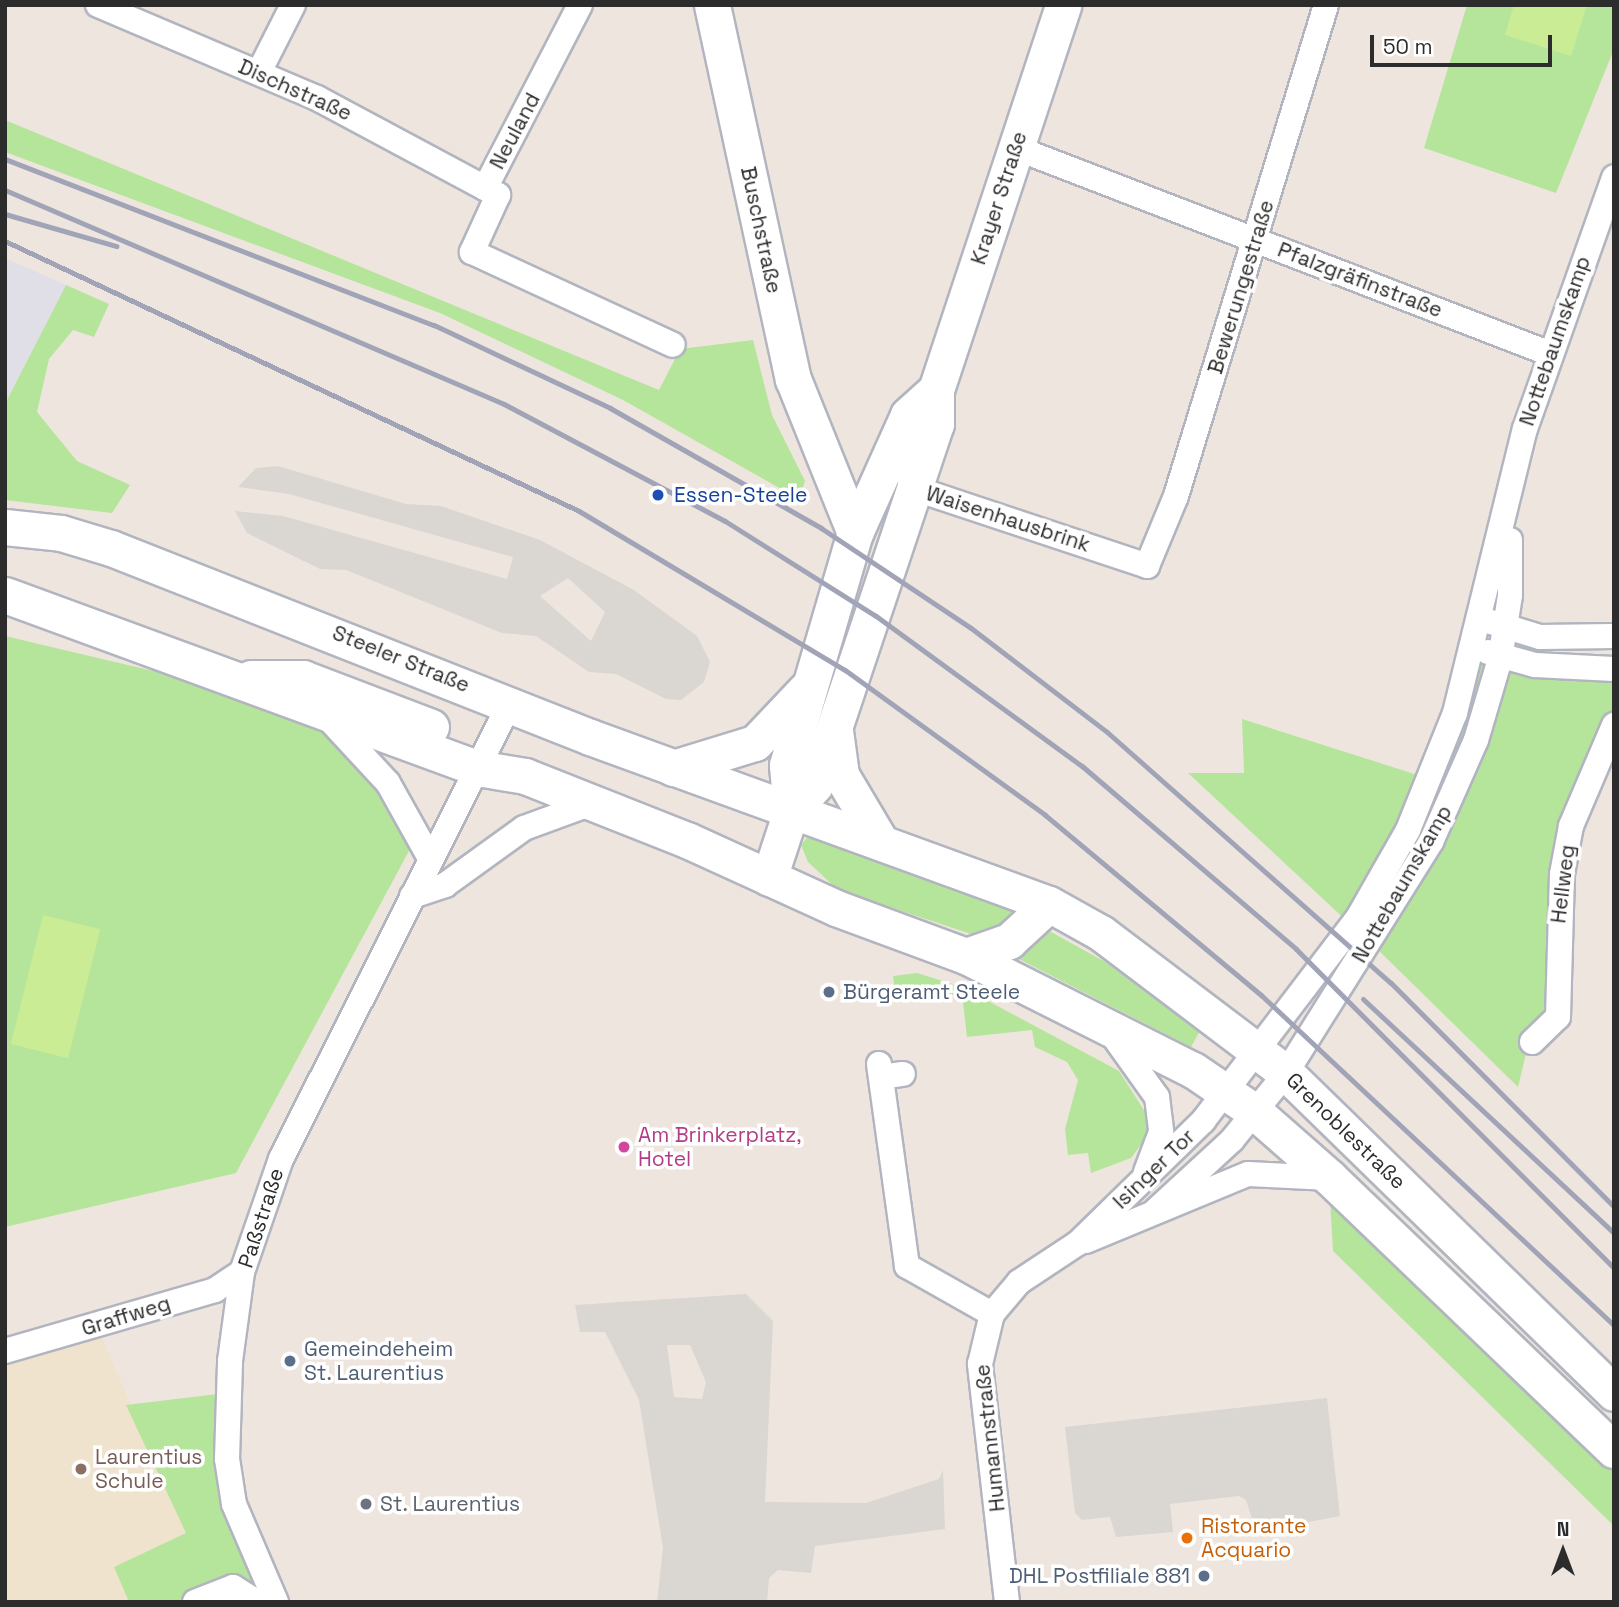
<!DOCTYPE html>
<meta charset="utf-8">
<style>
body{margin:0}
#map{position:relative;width:1619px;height:1607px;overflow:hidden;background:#eee6de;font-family:"Space Grotesk",sans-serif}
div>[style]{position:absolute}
.industrial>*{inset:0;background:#e0dee6}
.education>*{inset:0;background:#efe3cd}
.green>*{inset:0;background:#b5e59a}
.pitch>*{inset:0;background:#caec95;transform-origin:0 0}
.plaza>*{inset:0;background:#dad6d1}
.roads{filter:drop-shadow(2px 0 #b2b5c0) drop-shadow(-2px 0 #b2b5c0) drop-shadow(0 2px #b2b5c0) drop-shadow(0 -2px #b2b5c0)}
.street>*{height:24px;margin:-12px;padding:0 12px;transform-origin:12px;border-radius:12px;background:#fff}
.secondary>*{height:35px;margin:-17.5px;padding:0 17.5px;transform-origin:17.5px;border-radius:17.5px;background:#fff}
.rail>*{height:5px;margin:-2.5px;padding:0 2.5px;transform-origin:2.5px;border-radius:2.5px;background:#a0a4b6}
.dots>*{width:19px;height:19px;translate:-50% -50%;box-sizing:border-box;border:4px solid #fff;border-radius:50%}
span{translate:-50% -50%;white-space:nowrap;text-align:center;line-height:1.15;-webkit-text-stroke:7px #fff;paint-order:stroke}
.street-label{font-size:21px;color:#2c2c2c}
.transit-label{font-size:21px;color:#164399}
.left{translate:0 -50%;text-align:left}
.service-label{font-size:21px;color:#4e5e75}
.right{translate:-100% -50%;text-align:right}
.hotel-label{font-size:21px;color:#b23c85}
.education-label{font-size:21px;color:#785e54}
.worship-label{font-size:21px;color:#5b616d}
.food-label{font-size:21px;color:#c56008}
.frame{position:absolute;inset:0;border:7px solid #2c2c2c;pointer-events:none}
.north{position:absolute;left:1528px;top:1516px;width:70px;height:70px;-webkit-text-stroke:5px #fff;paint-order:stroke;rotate:0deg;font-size:19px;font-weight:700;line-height:28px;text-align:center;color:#2c2c2c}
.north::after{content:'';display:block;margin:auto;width:24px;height:32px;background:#2c2c2c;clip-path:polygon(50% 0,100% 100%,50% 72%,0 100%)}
.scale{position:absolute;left:1370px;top:35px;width:182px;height:32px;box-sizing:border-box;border:4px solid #2c2c2c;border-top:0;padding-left:9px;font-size:21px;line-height:24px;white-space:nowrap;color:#2c2c2c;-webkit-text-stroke:5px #fff;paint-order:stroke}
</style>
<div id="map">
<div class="industrial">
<div style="clip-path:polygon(5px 258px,66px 285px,5px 404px)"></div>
</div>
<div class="education">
<div style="clip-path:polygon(97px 1326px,186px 1533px,114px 1567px,129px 1602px,5px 1602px,5px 1352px)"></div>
</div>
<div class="green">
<div style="clip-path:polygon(1467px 5px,1614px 5px,1614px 49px,1556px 193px,1424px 148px)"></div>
<div style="clip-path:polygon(5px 120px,659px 390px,680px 349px,753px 340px,772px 415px,805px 481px,799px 499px,623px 400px,440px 313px,5px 152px)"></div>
<div style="clip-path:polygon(66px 285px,109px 304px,94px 337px,73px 330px,49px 359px,37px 412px,77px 461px,130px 485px,112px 513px,5px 500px,5px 404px)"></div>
<div style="clip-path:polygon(5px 636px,302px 706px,371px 780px,410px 849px,236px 1173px,5px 1227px)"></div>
<div style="clip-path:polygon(1476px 648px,1614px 679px,1614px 721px,1567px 827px,1555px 1014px,1530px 1037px,1518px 1087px,1373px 945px)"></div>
<div style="clip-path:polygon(1242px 719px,1430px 779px,1350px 924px,1188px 773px,1244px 773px)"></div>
<div style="clip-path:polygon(813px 830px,997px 902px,1154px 989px,1202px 1027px,1191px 1047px,968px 933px,838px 890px,808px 862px,801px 845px)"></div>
<div style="clip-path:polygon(917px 973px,962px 987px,1119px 1071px,1149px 1118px,1146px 1138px,1131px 1158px,1091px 1173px,1088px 1153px,1068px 1155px,1065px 1129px,1078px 1080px,1067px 1062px,1035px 1047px,1032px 1030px,967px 1037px,962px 994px,896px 1002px,893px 976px)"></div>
<div style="clip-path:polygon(1329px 1181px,1614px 1451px,1614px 1526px,1333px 1251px)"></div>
<div style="clip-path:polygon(226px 1393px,240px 1524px,260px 1599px,129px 1602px,114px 1567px,186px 1533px,126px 1405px)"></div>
</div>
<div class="pitch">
<div style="clip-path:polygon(1514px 5px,1587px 5px,1571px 56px,1505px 35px)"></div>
<div style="left:43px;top:915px;width:59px;height:133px;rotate:14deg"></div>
</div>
<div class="plaza">
<div style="clip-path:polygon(evenodd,278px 466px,406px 504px,441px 506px,540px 540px,634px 590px,697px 636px,710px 662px,704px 682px,681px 700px,666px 699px,616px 674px,589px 672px,536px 636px,502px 633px,346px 570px,320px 569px,247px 533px,235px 511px,283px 516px,507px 579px,513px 557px,289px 494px,238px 487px,256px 468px,278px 466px,568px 578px,605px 612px,591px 641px,540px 596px,568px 578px)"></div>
<div style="clip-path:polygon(evenodd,746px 1294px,773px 1321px,765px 1502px,866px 1503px,939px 1479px,943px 1470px,945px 1529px,815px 1546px,811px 1573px,778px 1570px,769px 1578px,767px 1602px,657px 1602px,663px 1548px,639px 1400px,605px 1332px,580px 1332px,575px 1305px,746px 1294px,667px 1345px,690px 1345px,706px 1382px,702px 1399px,674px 1397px,667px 1345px)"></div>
<div style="clip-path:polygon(1327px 1398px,1340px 1516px,1256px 1532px,1246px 1500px,1239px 1496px,1170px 1504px,1173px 1532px,1116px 1537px,1110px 1517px,1082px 1520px,1075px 1513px,1065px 1427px)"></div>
</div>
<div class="roads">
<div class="street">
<div style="left:98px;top:5px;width:238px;rotate:23deg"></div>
<div style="left:317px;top:98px;width:191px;rotate:28.2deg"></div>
<div style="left:580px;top:5px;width:206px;rotate:117.4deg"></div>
<div style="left:485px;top:188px;width:15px;rotate:28deg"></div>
<div style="left:498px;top:195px;width:63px;rotate:114.5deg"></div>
<div style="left:472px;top:252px;width:221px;rotate:24.8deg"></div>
<div style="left:259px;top:72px;width:75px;rotate:-63.1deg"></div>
<div style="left:1016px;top:148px;width:570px;rotate:21.07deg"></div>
<div style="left:908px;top:475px;width:14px;rotate:69deg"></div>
<div style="left:913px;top:488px;width:247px;rotate:18.4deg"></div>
<div style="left:1147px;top:566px;width:76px;rotate:-67.5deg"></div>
<div style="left:1176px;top:496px;width:513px;rotate:-73.01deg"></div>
<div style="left:1491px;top:622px;width:51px;rotate:17deg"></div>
<div style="left:1540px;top:637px;width:74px;rotate:-0.8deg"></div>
<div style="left:1488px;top:652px;width:49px;rotate:15.5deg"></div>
<div style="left:1535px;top:665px;width:79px;rotate:2.9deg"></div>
<div style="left:326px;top:716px;width:91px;rotate:47.2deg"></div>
<div style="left:388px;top:783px;width:88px;rotate:60.8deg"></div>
<div style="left:412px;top:896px;width:35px;rotate:-18deg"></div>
<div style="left:445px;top:885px;width:97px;rotate:-35.8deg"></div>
<div style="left:524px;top:828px;width:72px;rotate:-20.2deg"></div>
<div style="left:1114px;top:1037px;width:74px;rotate:54.4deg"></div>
<div style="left:1157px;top:1097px;width:35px;rotate:83deg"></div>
<div style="left:1161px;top:1132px;width:43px;rotate:110.6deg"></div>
<div style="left:1532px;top:1042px;width:36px;rotate:-44deg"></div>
<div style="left:1558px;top:1017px;width:143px;rotate:-88.4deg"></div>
<div style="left:1562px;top:874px;width:49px;rotate:-79.4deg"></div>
<div style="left:1571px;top:826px;width:110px;rotate:-66.9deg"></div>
<div style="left:879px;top:1064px;width:204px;rotate:82.1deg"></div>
<div style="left:907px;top:1266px;width:98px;rotate:29.5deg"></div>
<div style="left:881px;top:1077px;width:22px;rotate:-8deg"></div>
<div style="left:1156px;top:1210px;width:103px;rotate:-42.6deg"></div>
<div style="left:1232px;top:1140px;width:86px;rotate:-51.1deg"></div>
<div style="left:1286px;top:1073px;width:273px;rotate:-57.9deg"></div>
<div style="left:1431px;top:842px;width:111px;rotate:-66.2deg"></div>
<div style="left:1476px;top:740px;width:84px;rotate:-73.5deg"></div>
<div style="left:1500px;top:659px;width:65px;rotate:-81.1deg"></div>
<div style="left:1510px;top:595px;width:55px;rotate:-90deg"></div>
<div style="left:1086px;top:1241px;width:175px;rotate:-22.5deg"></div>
<div style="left:1248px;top:1174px;width:82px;rotate:2.8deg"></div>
<div style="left:5px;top:1351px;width:219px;rotate:-16.2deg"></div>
<div style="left:215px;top:1290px;width:32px;rotate:-34deg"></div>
<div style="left:195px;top:1602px;width:41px;rotate:-21.5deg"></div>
<div style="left:233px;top:1587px;width:28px;rotate:32deg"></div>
<div style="left:276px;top:1602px;width:107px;rotate:-113.2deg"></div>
<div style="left:234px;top:1504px;width:46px;rotate:-98.8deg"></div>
<div style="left:227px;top:1459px;width:98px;rotate:-88.2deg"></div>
<div style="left:230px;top:1361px;width:90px;rotate:-82.3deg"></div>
<div style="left:242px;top:1272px;width:120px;rotate:-71deg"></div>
<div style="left:281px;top:1159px;width:510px;rotate:-63.33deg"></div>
<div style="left:1007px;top:1602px;width:240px;rotate:-96.5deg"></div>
<div style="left:980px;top:1364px;width:51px;rotate:-76.5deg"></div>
<div style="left:992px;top:1314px;width:42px;rotate:-49.8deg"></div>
<div style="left:1019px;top:1282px;width:71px;rotate:-33.5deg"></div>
<div style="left:1078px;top:1243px;width:175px;rotate:-44.3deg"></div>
<div style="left:1203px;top:1121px;width:258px;rotate:-52.7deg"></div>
<div style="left:1359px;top:916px;width:99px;rotate:-60.3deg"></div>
<div style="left:1408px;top:830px;width:126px;rotate:-68.1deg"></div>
<div style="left:1455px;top:713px;width:292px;rotate:-76.2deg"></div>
<div style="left:1525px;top:429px;width:267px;rotate:-70.5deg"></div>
</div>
<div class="secondary">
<div style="left:712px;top:5px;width:383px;rotate:77.8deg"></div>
<div style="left:793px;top:379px;width:166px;rotate:68.1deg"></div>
<div style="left:5px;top:527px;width:56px;rotate:6.1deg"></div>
<div style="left:61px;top:533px;width:52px;rotate:16.7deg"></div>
<div style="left:111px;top:548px;width:515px;rotate:21.53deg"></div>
<div style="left:590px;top:737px;width:488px;rotate:20deg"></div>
<div style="left:1049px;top:904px;width:60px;rotate:29.1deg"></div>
<div style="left:1101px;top:933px;width:232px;rotate:37.1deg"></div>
<div style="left:1286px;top:1073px;width:458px;rotate:44.3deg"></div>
<div style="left:5px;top:595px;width:503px;rotate:20.13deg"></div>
<div style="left:477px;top:768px;width:49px;rotate:9.5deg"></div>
<div style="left:525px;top:776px;width:174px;rotate:21.6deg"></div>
<div style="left:687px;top:840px;width:164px;rotate:24.5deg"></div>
<div style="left:836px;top:908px;width:139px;rotate:20.3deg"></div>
<div style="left:966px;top:956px;width:254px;rotate:26.7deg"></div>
<div style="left:1193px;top:1070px;width:75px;rotate:34.1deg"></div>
<div style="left:1255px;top:1112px;width:100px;rotate:41.3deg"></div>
<div style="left:1330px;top:1178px;width:393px;rotate:43.8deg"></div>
<div style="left:251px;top:678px;width:52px"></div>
<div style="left:303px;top:678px;width:137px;rotate:20.9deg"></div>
<div style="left:835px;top:731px;width:44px;rotate:82.2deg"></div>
<div style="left:841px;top:775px;width:72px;rotate:59.2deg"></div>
<div style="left:673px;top:768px;width:86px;rotate:-17deg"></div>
<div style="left:755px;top:743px;width:74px;rotate:-46.6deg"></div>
<div style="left:791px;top:811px;width:46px;rotate:-95deg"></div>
<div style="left:787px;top:765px;width:242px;rotate:-73.7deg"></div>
<div style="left:855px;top:533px;width:129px;rotate:-65.8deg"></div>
<div style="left:908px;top:415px;width:38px;rotate:-42deg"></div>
<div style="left:769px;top:878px;width:71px;rotate:-71.8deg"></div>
<div style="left:791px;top:811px;width:35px;rotate:-47deg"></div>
<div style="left:815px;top:785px;width:381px;rotate:-71.5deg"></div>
<div style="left:936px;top:424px;width:34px;rotate:-90deg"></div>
<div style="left:936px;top:390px;width:405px;rotate:-71.7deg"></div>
<div style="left:966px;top:956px;width:46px;rotate:-19.2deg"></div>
<div style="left:1009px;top:941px;width:54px;rotate:-42.8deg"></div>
</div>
</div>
<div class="rail">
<div style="left:5px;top:159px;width:460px;rotate:21.2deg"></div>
<div style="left:434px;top:325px;width:195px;rotate:25.2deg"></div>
<div style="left:610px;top:408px;width:243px;rotate:29.6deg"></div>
<div style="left:821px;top:528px;width:180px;rotate:33.7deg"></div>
<div style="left:971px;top:628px;width:171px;rotate:37.4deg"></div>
<div style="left:1107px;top:732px;width:379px;rotate:41.5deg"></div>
<div style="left:1391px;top:983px;width:316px;rotate:45.1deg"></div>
<div style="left:5px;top:190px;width:543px;rotate:23.21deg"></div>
<div style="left:504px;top:404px;width:250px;rotate:27.9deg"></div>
<div style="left:725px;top:521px;width:178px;rotate:32.2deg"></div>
<div style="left:876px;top:616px;width:255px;rotate:36.1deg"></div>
<div style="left:1082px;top:766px;width:282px;rotate:40.5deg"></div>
<div style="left:1296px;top:949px;width:450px;rotate:45.1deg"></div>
<div style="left:5px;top:214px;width:116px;rotate:16.1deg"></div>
<div style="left:5px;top:241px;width:634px;rotate:25.19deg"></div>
<div style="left:579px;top:511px;width:310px;rotate:30.9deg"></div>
<div style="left:845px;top:670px;width:247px;rotate:35.9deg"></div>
<div style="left:1045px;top:815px;width:281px;rotate:39.8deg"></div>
<div style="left:1261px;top:995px;width:483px;rotate:43.1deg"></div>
<div style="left:1363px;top:999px;width:343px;rotate:43deg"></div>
</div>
<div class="dots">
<div style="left:658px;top:495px;background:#1a4fb4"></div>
<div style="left:829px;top:992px;background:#5c6f8a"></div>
<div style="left:624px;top:1147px;background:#d1479c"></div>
<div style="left:290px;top:1361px;background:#5c6f8a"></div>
<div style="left:81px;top:1469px;background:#8d6e63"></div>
<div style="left:366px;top:1504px;background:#6b7280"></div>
<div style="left:1187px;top:1538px;background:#e8710a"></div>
<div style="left:1204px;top:1576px;background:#5c6f8a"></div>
</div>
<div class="street-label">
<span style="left:295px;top:90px;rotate:24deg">Dischstraße</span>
<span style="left:515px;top:131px;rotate:-62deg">Neuland</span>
<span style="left:999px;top:198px;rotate:-72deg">Krayer Straße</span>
<span style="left:761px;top:230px;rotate:78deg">Buschstraße</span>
<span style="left:1360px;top:280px;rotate:21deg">Pfalzgräfinstraße</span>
<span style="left:1241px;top:287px;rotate:-73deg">Bewerungestraße</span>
<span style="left:1555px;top:341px;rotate:-71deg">Nottebaumskamp</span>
<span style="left:1008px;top:519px;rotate:18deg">Waisenhausbrink</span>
<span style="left:401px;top:659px;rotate:22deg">Steeler Straße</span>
<span style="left:1402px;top:884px;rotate:-60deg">Nottebaumskamp</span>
<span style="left:1563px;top:884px;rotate:-83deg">Hellweg</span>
<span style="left:1346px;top:1131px;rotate:44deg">Grenoblestraße</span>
<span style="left:1154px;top:1169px;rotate:-44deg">Isinger Tor</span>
<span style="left:261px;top:1218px;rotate:-72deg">Paßstraße</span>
<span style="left:126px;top:1316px;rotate:-17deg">Graffweg</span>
<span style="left:990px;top:1438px;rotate:-96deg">Humannstraße</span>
</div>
<div class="transit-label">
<span class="left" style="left:674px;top:495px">Essen-Steele</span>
</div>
<div class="service-label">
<span class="left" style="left:843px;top:992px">Bürgeramt Steele</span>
<span class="left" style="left:304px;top:1361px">Gemeindeheim<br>St. Laurentius</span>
<span class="right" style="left:1190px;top:1576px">DHL Postfiliale 881</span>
</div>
<div class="hotel-label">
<span class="left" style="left:638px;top:1147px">Am Brinkerplatz,<br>Hotel</span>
</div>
<div class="education-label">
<span class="left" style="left:95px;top:1469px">Laurentius<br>Schule</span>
</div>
<div class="worship-label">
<span class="left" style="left:380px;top:1504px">St. Laurentius</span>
</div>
<div class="food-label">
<span class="left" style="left:1201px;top:1538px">Ristorante<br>Acquario</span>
</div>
<div class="frame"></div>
<div class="north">N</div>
<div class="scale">50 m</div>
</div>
